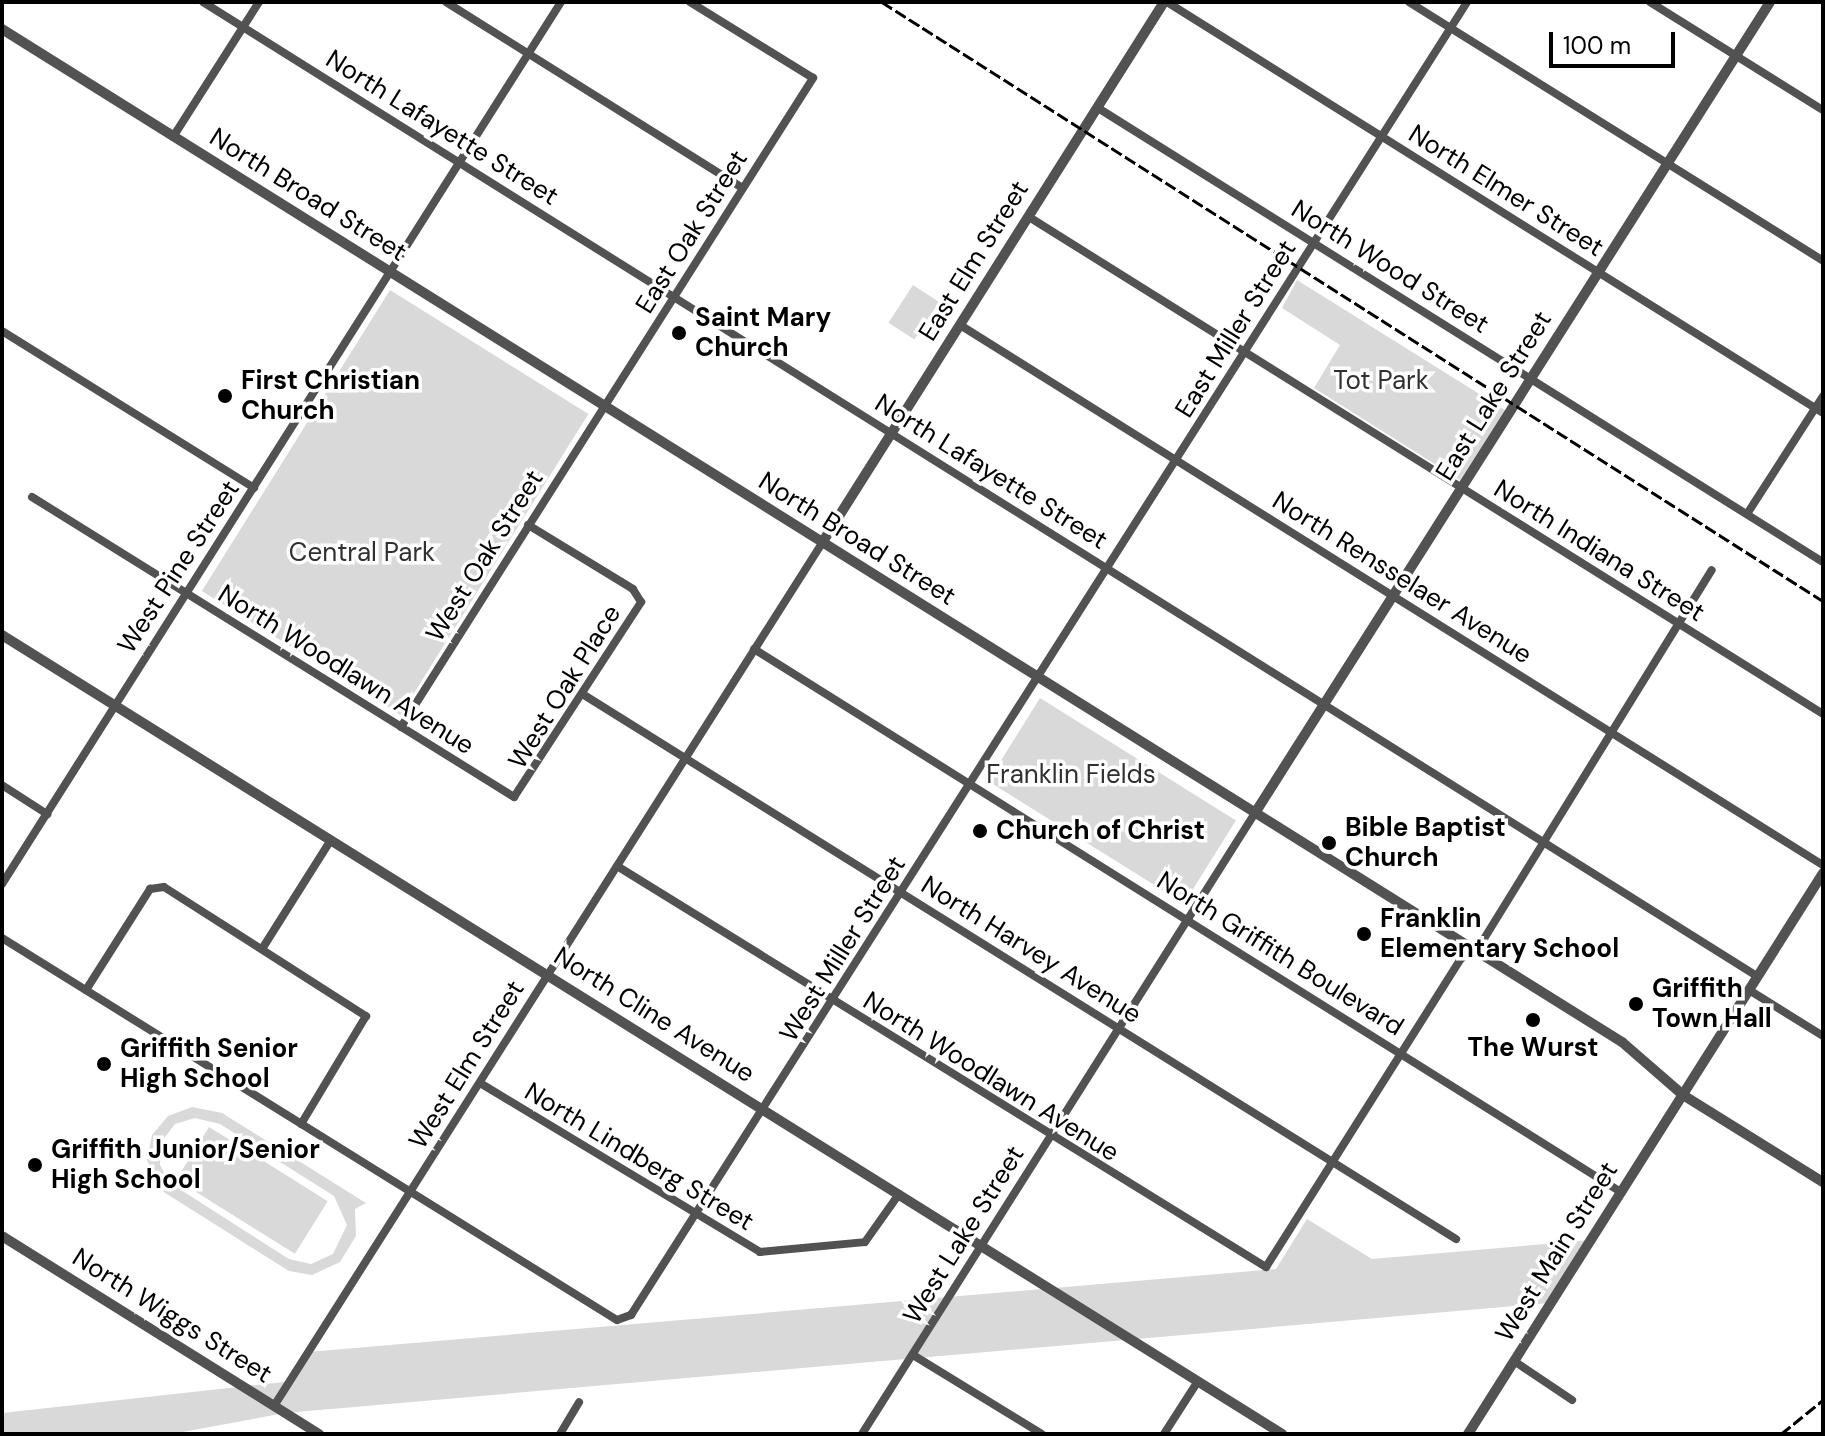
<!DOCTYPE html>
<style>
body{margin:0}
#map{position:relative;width:1825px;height:1436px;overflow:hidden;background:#fff;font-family:"DM Sans",sans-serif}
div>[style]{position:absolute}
.green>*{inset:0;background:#d9d9d9;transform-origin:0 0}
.minor>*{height:8px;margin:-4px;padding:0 4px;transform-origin:4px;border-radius:4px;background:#525252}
.tertiary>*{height:10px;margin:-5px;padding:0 5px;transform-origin:5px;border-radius:5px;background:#525252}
.rail>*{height:3px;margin-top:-1.5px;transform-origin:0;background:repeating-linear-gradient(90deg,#000 0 12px,transparent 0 16px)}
.dots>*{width:22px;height:22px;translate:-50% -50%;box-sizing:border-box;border:4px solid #fff;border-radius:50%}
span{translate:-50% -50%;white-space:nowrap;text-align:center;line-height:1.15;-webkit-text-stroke:7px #fff;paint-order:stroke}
.street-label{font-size:26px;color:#000}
.poi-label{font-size:26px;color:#000;font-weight:700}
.left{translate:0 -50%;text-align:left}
.park-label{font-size:26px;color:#303030}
.frame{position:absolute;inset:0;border:4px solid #000;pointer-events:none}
.scale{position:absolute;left:1549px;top:32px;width:126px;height:36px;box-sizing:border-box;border:4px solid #000;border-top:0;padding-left:10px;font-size:24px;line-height:28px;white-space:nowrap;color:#000;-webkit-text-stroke:6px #fff;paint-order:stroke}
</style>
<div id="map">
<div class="green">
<div style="clip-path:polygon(1297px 280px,1505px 410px,1460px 480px,1314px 388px,1340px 345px,1282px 308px)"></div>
<div style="left:913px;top:285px;width:31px;height:45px;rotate:33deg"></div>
<div style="left:390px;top:290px;width:234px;height:355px;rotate:32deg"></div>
<div style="left:1040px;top:698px;width:231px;height:98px;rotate:32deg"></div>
<div style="clip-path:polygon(evenodd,192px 1107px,222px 1113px,366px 1203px,355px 1209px,356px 1236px,340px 1262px,312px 1275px,289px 1271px,159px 1189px,147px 1160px,152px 1135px,168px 1116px,192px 1107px,195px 1118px,220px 1124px,334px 1196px,347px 1225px,333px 1254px,311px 1264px,289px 1259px,170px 1183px,160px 1165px,161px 1142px,175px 1124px,195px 1118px)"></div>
<div style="left:209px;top:1127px;width:140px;height:62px;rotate:32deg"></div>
<div style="clip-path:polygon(1307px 1219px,1372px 1259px,1591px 1240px,1550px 1303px,285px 1413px,172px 1434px,2px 1434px,2px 1413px,293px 1381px,308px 1352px,1276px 1269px)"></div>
</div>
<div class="minor">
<div style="left:203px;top:2px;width:1834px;rotate:32.08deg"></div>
<div style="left:446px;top:2px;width:350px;rotate:32.1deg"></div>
<div style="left:1167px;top:2px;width:774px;rotate:32.07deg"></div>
<div style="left:1409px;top:2px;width:488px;rotate:32deg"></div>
<div style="left:1650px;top:2px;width:204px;rotate:32deg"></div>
<div style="left:1098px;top:108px;width:855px;rotate:32.06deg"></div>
<div style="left:173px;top:137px;width:160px;rotate:-57.5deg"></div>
<div style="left:1029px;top:217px;width:937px;rotate:32.04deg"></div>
<div style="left:960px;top:325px;width:1018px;rotate:32.04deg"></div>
<div style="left:2px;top:331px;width:297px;rotate:31.9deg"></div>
<div style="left:32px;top:497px;width:568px;rotate:31.9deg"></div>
<div style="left:514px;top:797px;width:233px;rotate:-56.9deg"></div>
<div style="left:641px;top:602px;width:15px;rotate:-122deg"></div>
<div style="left:633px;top:589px;width:123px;rotate:-148.6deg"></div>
<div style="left:1747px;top:514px;width:140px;rotate:-57.2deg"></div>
<div style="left:754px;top:649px;width:1023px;rotate:32.06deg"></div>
<div style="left:584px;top:695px;width:1028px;rotate:31.96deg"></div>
<div style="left:401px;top:727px;width:769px;rotate:-57.59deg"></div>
<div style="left:813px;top:78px;width:145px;rotate:-148.3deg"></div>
<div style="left:2px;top:785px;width:54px;rotate:32.8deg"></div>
<div style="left:617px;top:866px;width:763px;rotate:31.71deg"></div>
<div style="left:1266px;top:1267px;width:365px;rotate:-57.7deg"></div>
<div style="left:1461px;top:959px;width:27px;rotate:-39deg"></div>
<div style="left:1482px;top:942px;width:437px;rotate:-58.3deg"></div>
<div style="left:2px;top:884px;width:1044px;rotate:-57.63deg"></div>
<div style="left:2px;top:938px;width:724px;rotate:31.85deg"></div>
<div style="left:617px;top:1320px;width:15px;rotate:-20deg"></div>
<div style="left:631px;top:1315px;width:1557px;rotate:-57.51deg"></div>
<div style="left:262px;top:949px;width:129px;rotate:-57.7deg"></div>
<div style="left:86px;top:990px;width:120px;rotate:-57.6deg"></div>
<div style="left:150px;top:889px;width:14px;rotate:-8deg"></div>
<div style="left:164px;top:887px;width:240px;rotate:32.6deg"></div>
<div style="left:366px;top:1016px;width:126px;rotate:121deg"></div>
<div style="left:1749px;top:990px;width:87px;rotate:31.9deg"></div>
<div style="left:480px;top:1083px;width:327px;rotate:31.1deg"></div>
<div style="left:760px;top:1252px;width:105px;rotate:-5.4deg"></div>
<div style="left:865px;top:1242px;width:59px;rotate:-54.7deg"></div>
<div style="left:913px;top:1355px;width:151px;rotate:31.5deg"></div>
<div style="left:1514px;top:1361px;width:70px;rotate:33.9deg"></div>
<div style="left:274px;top:1406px;width:1022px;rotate:-57.58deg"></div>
<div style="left:560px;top:1434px;width:37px;rotate:-59deg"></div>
<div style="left:862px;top:1434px;width:735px;rotate:-57.67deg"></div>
<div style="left:1164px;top:1434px;width:63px;rotate:-57.3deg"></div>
</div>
<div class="tertiary">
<div style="left:2px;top:29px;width:1911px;rotate:32.02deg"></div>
<div style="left:1622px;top:1042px;width:81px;rotate:41deg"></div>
<div style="left:1683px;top:1095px;width:165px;rotate:31.9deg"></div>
<div style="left:822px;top:543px;width:640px;rotate:-57.7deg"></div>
<div style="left:2px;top:635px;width:1509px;rotate:31.97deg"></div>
<div style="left:1255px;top:813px;width:961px;rotate:-57.58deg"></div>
<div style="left:2px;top:1236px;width:374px;rotate:32deg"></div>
<div style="left:1468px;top:1434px;width:664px;rotate:-57.67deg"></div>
</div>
<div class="rail">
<div style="left:882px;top:2px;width:1115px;rotate:32.48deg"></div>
<div style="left:1781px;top:1434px;width:54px;rotate:-39deg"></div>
</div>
<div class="dots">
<div style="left:679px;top:333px;background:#000"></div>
<div style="left:225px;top:396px;background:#000"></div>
<div style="left:980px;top:831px;background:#000"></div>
<div style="left:1329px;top:843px;background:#000"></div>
<div style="left:1364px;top:934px;background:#000"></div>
<div style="left:1636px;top:1004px;background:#000"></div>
<div style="left:1533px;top:1020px;background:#000"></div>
<div style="left:104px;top:1064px;background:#000"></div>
<div style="left:35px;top:1165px;background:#000"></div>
</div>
<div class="street-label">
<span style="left:442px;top:128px;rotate:32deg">North Lafayette Street</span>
<span style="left:1506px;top:191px;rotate:32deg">North Elmer Street</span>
<span style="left:308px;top:195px;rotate:32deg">North Broad Street</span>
<span style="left:692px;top:232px;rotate:-58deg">East Oak Street</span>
<span style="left:974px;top:261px;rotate:-58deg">East Elm Street</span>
<span style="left:1390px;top:267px;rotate:32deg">North Wood Street</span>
<span style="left:1236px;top:329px;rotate:-58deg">East Miller Street</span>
<span style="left:1494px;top:396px;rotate:-58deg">East Lake Street</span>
<span style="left:991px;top:472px;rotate:32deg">North Lafayette Street</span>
<span style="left:857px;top:539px;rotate:32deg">North Broad Street</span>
<span style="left:1599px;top:551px;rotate:32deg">North Indiana Street</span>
<span style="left:485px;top:556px;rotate:-58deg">West Oak Street</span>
<span style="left:179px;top:567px;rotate:-57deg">West Pine Street</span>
<span style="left:1402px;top:578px;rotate:32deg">North Rensselaer Avenue</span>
<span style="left:346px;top:670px;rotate:32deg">North Woodlawn Avenue</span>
<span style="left:565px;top:687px;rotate:-58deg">West Oak Place</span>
<span style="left:843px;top:949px;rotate:-58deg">West Miller Street</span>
<span style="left:1031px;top:950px;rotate:32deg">North Harvey Avenue</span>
<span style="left:1280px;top:954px;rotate:32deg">North Griffith Boulevard</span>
<span style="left:654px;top:1015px;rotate:32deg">North Cline Avenue</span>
<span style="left:467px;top:1065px;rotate:-58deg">West Elm Street</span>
<span style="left:991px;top:1077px;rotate:32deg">North Woodlawn Avenue</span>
<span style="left:639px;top:1157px;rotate:31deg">North Lindberg Street</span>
<span style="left:964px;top:1235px;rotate:-58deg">West Lake Street</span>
<span style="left:1557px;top:1252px;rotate:-58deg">West Main Street</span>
<span style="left:172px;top:1316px;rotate:32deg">North Wiggs Street</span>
</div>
<div class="poi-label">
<span class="left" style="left:695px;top:333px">Saint Mary<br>Church</span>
<span class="left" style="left:241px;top:396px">First Christian<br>Church</span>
<span class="left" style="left:1345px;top:843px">Bible Baptist<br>Church</span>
<span class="left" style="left:996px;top:831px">Church of Christ</span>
<span class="left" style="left:1380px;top:934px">Franklin<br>Elementary School</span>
<span class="left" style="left:1652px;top:1004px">Griffith<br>Town Hall</span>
<span style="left:1533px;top:1048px">The Wurst</span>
<span class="left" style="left:120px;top:1064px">Griffith Senior<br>High School</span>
<span class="left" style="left:51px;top:1165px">Griffith Junior/Senior<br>High School</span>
</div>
<div class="park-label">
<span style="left:1381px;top:381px">Tot Park</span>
<span style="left:362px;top:553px">Central Park</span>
<span style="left:1071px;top:775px">Franklin Fields</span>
</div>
<div class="frame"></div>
<div class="scale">100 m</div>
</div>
